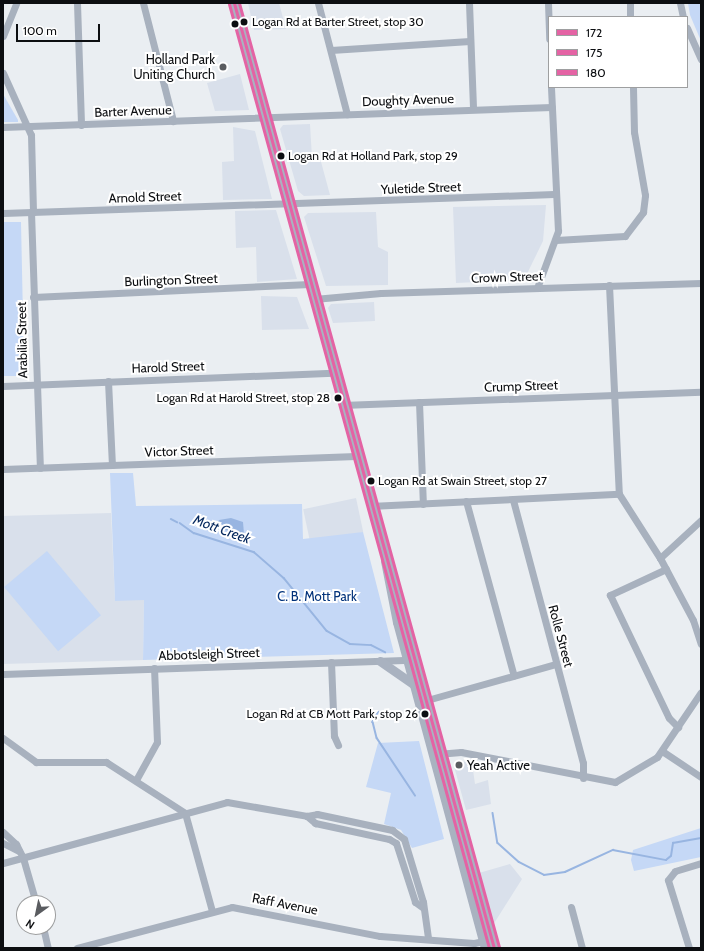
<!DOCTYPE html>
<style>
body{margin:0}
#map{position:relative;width:704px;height:951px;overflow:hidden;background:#eaeef2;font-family:Cabin,sans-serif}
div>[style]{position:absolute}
.built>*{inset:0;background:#d9e0eb;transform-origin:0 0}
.green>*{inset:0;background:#c5d8f6;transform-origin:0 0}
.water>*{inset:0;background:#98b5e1}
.stream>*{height:1.5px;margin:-0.75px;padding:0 0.75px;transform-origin:0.75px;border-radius:0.75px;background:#98b5e1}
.minor>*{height:7px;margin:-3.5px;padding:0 3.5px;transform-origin:3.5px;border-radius:3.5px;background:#a8b1be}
.major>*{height:9px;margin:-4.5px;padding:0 4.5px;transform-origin:4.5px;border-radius:4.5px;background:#a9b2c0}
.bus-1>*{height:3px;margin:-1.5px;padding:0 1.5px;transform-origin:1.5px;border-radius:1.5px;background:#e463a4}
.bus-2>*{height:3px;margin:-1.5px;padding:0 1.5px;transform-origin:1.5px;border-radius:1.5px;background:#e463a4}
.bus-3>*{height:3px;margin:-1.5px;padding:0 1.5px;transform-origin:1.5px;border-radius:1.5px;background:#e463a4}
.dots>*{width:11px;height:11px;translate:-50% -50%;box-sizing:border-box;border:2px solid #fff;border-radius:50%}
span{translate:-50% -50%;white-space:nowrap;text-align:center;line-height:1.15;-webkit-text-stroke:4px #fff;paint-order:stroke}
.bus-label{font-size:12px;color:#0c0e11}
.left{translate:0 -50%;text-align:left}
.right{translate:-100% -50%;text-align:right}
.poi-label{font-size:13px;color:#0c0e11}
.street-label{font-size:13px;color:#0c0e11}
.park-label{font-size:13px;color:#02327a}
.water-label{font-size:14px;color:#05285e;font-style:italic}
.frame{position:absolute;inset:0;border:4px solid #0c0e11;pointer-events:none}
.legend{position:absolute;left:548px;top:16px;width:140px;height:72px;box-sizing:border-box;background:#fff;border:1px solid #9e9fa0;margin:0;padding:5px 7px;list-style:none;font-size:12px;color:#0c0e11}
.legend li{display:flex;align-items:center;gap:8px;height:20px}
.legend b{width:20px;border:1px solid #9e9fa0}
.north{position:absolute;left:16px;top:895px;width:40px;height:40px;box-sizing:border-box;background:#fff;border:1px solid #9e9fa0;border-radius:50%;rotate:213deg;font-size:11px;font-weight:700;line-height:16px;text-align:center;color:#0c0e11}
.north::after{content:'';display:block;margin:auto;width:14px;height:18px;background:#5a5c60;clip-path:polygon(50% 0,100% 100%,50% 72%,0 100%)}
.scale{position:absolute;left:16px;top:24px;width:84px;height:18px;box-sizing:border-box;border:2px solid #0c0e11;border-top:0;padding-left:5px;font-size:12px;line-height:14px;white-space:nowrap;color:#0c0e11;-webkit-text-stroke:3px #fff;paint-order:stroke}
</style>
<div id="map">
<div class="built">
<div style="clip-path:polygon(248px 3px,279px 3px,286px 29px,254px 30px)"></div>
<div style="clip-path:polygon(240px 74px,249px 110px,215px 111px,207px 83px)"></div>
<div style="clip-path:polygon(310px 124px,312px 158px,320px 158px,330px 195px,304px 196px,298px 191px,280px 129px,283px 125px)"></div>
<div style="clip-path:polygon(233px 127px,255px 131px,272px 199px,223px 200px,222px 162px,234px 161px)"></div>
<div style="clip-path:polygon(546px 205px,543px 241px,524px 280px,456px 283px,453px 207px)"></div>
<div style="clip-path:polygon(276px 210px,297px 279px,257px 282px,256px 247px,236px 248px,235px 211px)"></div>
<div style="clip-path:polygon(376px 212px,378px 247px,388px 252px,388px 285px,326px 286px,304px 217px,308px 213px)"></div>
<div style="clip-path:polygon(261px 296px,297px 297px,309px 329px,262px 330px)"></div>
<div style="clip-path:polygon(374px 302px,375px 321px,333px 323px,328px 308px,331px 304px)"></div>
<div style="left:356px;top:498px;width:35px;height:54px;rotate:78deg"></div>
<div style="clip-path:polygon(111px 513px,115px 600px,144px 600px,143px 660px,3px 664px,3px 516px)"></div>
<div style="clip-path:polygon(459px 761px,472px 763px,475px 784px,488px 780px,491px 804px,466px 810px,454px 766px)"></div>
<div style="clip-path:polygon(510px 864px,522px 879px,493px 925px,479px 873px)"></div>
</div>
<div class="green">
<div style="clip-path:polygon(688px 3px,701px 3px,701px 41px,690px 15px)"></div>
<div style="clip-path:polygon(3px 94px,18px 120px,18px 122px,3px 122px)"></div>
<div style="clip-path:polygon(3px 222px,21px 222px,24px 366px,17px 376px,3px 376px)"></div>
<div style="clip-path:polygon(110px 473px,133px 473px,136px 506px,302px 504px,303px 539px,363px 532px,394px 653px,143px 660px,144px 600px,115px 601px)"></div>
<div style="left:47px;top:551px;width:84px;height:56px;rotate:50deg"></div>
<div style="clip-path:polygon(419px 741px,444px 839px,412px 848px,401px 830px,384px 824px,391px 793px,366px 787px,378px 743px)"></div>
<div style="clip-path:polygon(701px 828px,701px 857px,634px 871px,631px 860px,633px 850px)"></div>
</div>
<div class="water">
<div style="clip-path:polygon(231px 518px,243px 522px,244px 534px,215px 528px,219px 520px)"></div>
</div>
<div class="stream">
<div style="left:171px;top:519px;width:7px;rotate:27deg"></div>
<div style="left:180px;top:523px;width:17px;rotate:36deg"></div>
<div style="left:194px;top:533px;width:63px;rotate:17.6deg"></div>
<div style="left:254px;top:552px;width:40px;rotate:41deg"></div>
<div style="left:284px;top:578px;width:68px;rotate:50.9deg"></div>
<div style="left:327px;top:631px;width:26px;rotate:29deg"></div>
<div style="left:350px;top:644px;width:21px;rotate:3deg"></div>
<div style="left:371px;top:645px;width:16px;rotate:27deg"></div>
<div style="left:379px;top:712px;width:12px;rotate:121deg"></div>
<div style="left:373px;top:722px;width:16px;rotate:76deg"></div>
<div style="left:377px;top:738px;width:69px;rotate:56.3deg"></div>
<div style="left:493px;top:813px;width:30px;rotate:81deg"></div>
<div style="left:498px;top:843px;width:28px;rotate:42deg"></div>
<div style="left:519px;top:862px;width:28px;rotate:27deg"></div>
<div style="left:544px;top:875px;width:21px;rotate:-8deg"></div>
<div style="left:565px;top:872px;width:53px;rotate:-24.6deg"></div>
<div style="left:613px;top:850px;width:54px;rotate:10.7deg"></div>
<div style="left:666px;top:860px;width:6px;rotate:-39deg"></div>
<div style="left:671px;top:856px;width:13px;rotate:-81deg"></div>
<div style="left:673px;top:843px;width:28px;rotate:-10deg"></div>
</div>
<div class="minor">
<div style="left:77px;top:3px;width:122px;rotate:88.1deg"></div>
<div style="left:143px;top:3px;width:122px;rotate:75.7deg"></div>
<div style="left:318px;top:3px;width:115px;rotate:75.4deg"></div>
<div style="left:469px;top:3px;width:106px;rotate:87.8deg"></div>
<div style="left:548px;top:3px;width:36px;rotate:88deg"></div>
<div style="left:630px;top:3px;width:14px;rotate:90deg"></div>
<div style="left:680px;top:3px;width:14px;rotate:78deg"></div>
<div style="left:687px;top:28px;width:34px;rotate:66deg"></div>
<div style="left:3px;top:36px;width:35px;rotate:-68deg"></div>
<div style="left:331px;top:50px;width:139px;rotate:-3.7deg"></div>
<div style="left:3px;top:73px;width:68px;rotate:65.7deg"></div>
<div style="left:31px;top:135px;width:77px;rotate:88.5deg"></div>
<div style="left:3px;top:127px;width:549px;rotate:-2.09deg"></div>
<div style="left:31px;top:212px;width:256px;rotate:88deg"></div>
<div style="left:3px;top:213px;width:551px;rotate:-1.97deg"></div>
<div style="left:556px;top:240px;width:69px;rotate:-3.3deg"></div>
<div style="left:625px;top:236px;width:30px;rotate:-53deg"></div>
<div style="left:643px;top:212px;width:17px;rotate:-83deg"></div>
<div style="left:645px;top:195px;width:64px;rotate:-99.9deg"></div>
<div style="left:634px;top:132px;width:45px;rotate:-91.3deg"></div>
<div style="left:609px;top:285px;width:209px;rotate:87.3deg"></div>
<div style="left:619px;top:494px;width:76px;rotate:57.4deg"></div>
<div style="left:660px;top:558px;width:70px;rotate:62deg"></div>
<div style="left:693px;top:620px;width:25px;rotate:72deg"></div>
<div style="left:537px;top:288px;width:61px;rotate:-69.8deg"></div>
<div style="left:558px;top:231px;width:144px;rotate:-92.8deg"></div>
<div style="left:33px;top:297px;width:277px;rotate:-2.7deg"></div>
<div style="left:314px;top:299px;width:67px;rotate:-5.1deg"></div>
<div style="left:381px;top:293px;width:320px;rotate:-1.8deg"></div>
<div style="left:108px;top:381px;width:84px;rotate:87.3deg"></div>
<div style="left:3px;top:386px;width:330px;rotate:-2.3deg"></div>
<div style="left:419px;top:402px;width:102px;rotate:87.8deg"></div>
<div style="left:342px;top:405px;width:359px;rotate:-2.1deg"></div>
<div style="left:3px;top:469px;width:353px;rotate:-2.1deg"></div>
<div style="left:513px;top:500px;width:272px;rotate:75.1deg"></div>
<div style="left:583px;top:763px;width:15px;rotate:90deg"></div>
<div style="left:466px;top:501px;width:181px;rotate:74.7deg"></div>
<div style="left:370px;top:506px;width:249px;rotate:-2.8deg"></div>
<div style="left:660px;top:558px;width:56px;rotate:-42.8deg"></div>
<div style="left:666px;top:569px;width:62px;rotate:155.1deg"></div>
<div style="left:610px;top:595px;width:136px;rotate:64.4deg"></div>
<div style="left:669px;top:718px;width:13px;rotate:45deg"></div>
<div style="left:331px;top:662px;width:74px;rotate:87.7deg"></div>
<div style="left:334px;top:736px;width:10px;rotate:66deg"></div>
<div style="left:3px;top:674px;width:408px;rotate:-2deg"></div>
<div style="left:427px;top:700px;width:134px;rotate:-15.6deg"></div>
<div style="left:3px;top:738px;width:41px;rotate:36deg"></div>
<div style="left:36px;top:762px;width:70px"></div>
<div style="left:106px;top:762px;width:94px;rotate:32.8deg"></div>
<div style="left:185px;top:813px;width:102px;rotate:74.6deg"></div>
<div style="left:662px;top:751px;width:47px;rotate:33.7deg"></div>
<div style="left:437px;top:754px;width:24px;rotate:-5deg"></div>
<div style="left:461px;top:752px;width:157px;rotate:11deg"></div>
<div style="left:615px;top:782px;width:49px;rotate:-30.8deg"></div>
<div style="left:657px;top:757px;width:78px;rotate:-55.9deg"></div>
<div style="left:136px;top:780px;width:43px;rotate:-61.1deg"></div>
<div style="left:157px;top:742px;width:74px;rotate:-92.3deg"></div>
<div style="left:307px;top:816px;width:11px;rotate:41deg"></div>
<div style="left:315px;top:823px;width:76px;rotate:12.2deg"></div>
<div style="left:389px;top:839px;width:8px;rotate:30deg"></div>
<div style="left:396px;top:843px;width:62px;rotate:72.1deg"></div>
<div style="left:415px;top:902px;width:9px;rotate:36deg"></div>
<div style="left:3px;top:832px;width:18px;rotate:43deg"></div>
<div style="left:16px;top:844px;width:16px;rotate:63deg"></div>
<div style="left:23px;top:858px;width:47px;rotate:73.9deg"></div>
<div style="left:3px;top:843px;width:18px;rotate:27deg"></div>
<div style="left:3px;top:863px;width:232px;rotate:-15.2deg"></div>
<div style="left:227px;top:802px;width:81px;rotate:9.9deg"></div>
<div style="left:307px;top:816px;width:10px;rotate:-11deg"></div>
<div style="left:317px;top:814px;width:77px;rotate:12deg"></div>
<div style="left:392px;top:830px;width:15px;rotate:37deg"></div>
<div style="left:404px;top:839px;width:66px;rotate:73.2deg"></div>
<div style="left:423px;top:902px;width:37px;rotate:82deg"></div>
<div style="left:571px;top:907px;width:42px;rotate:75deg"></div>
<div style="left:43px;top:927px;width:22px;rotate:77deg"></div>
<div style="left:77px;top:948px;width:160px;rotate:-14.8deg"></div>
<div style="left:232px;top:907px;width:151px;rotate:11.1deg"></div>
<div style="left:380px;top:936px;width:94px;rotate:4.3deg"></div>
<div style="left:474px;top:943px;width:14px;rotate:-12deg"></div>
<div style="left:689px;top:948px;width:71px;rotate:-107.2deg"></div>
<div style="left:668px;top:880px;width:11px;rotate:-52deg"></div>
<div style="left:675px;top:871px;width:27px;rotate:-17deg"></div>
</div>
<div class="major">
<div style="left:234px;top:3px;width:980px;rotate:74.62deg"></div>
<div style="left:385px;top:561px;width:62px;rotate:78.9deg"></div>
<div style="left:397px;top:622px;width:338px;rotate:74.9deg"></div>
<div style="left:380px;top:661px;width:40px;rotate:34.9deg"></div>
</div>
<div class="bus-1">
<div style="left:234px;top:3px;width:980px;rotate:74.62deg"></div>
</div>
<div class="bus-2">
<div style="left:229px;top:4px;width:979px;rotate:74.6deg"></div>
</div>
<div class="bus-3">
<div style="left:239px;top:3px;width:979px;rotate:74.6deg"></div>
</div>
<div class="dots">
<div style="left:244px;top:22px;background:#0c0e11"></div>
<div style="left:235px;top:24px;background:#0c0e11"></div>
<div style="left:223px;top:67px;background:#5a5c60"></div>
<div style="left:281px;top:156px;background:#0c0e11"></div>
<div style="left:338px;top:398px;background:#0c0e11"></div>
<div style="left:371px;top:481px;background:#0c0e11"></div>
<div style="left:425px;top:714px;background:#0c0e11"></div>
<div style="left:459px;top:765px;background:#5a5c60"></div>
</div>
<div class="bus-label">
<span class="left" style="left:252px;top:22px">Logan Rd at Barter Street, stop 30</span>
<span class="left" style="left:288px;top:156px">Logan Rd at Holland Park, stop 29</span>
<span class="right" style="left:330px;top:398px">Logan Rd at Harold Street, stop 28</span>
<span class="left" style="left:378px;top:481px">Logan Rd at Swain Street, stop 27</span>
<span class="right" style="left:418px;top:714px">Logan Rd at CB Mott Park, stop 26</span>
</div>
<div class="poi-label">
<span class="right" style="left:215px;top:67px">Holland Park<br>Uniting Church</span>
<span class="left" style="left:467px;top:765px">Yeah Active</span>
</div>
<div class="street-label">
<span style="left:408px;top:100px;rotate:-2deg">Doughty Avenue</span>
<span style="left:133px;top:111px;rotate:-2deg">Barter Avenue</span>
<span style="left:421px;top:188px;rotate:-2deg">Yuletide Street</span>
<span style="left:145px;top:197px;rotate:-2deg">Arnold Street</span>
<span style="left:507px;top:277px;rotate:-2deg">Crown Street</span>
<span style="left:171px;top:280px;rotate:-2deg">Burlington Street</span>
<span style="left:22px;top:340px;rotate:-91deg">Arabilia Street</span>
<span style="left:168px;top:367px;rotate:-2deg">Harold Street</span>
<span style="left:521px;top:386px;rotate:-2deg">Crump Street</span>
<span style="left:179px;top:451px;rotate:-2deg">Victor Street</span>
<span style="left:561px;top:636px;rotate:75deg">Rolle Street</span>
<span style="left:209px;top:654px;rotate:-2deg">Abbotsleigh Street</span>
<span style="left:285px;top:904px;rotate:11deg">Raff Avenue</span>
</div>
<div class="park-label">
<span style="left:317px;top:596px">C. B. Mott Park</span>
</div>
<div class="water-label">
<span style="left:222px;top:529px;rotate:20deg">Mott Creek</span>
</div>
<div class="frame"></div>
<ul class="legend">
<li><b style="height:5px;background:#e463a4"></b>172</li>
<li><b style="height:5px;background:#e463a4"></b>175</li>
<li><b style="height:5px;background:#e463a4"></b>180</li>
</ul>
<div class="north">N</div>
<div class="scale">100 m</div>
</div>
